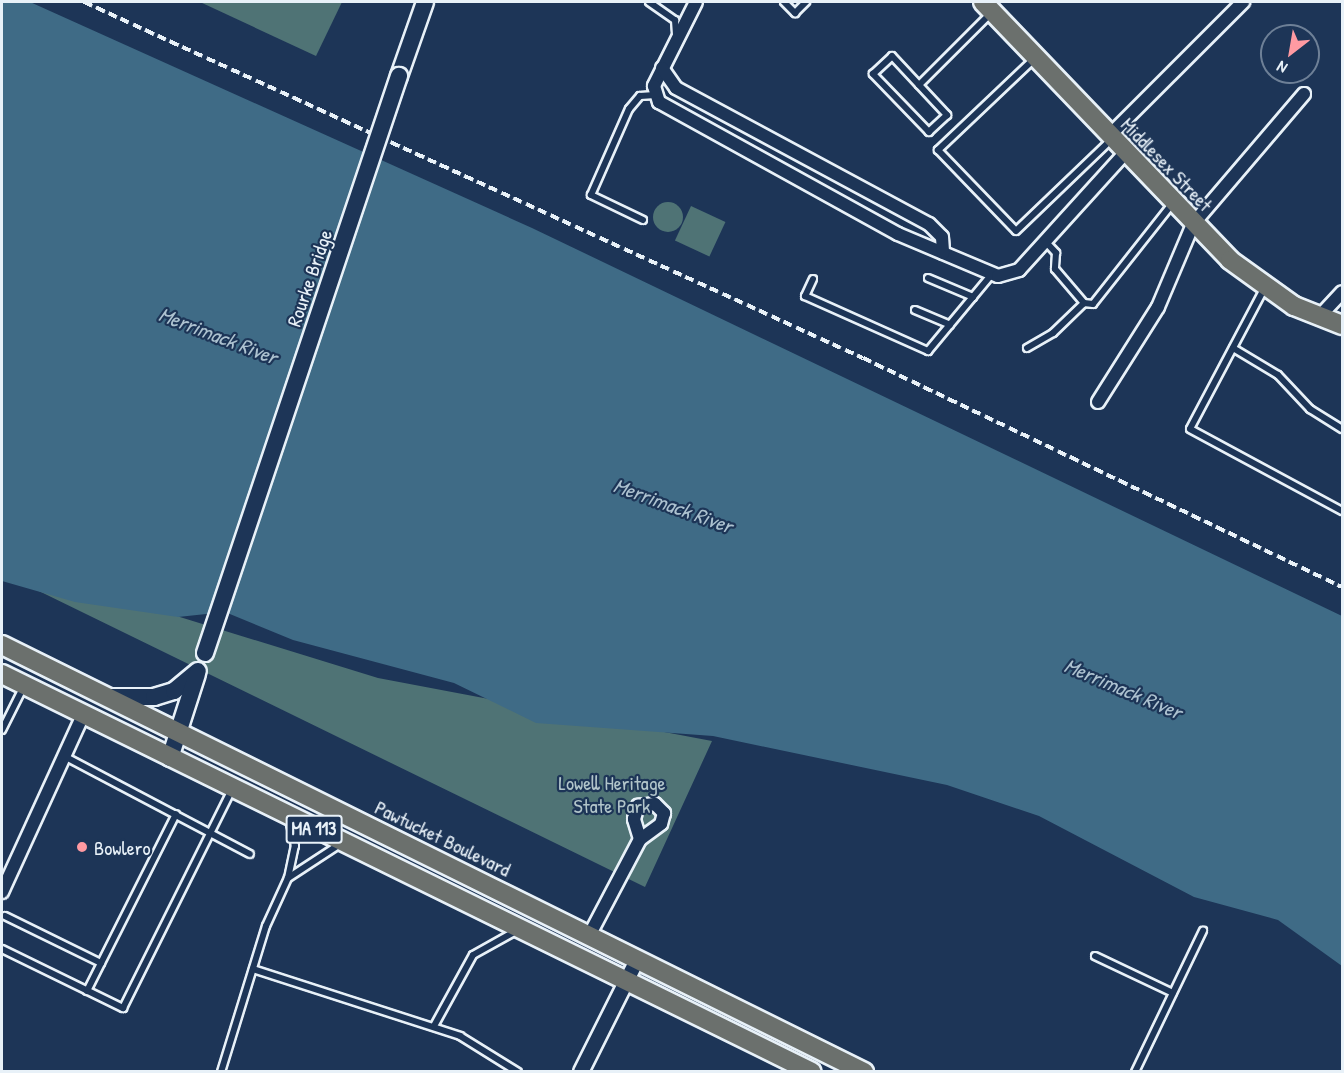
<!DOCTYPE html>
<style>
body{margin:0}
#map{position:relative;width:1344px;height:1073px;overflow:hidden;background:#1d3557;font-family:"Patrick Hand",sans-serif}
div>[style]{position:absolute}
.green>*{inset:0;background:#4f7375;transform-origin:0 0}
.round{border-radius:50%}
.water>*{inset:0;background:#3f6b86}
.roads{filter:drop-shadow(2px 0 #e8f1f8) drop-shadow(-2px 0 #e8f1f8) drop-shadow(0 2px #e8f1f8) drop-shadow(0 -2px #e8f1f8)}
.service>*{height:6px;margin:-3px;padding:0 3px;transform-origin:3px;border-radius:3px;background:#1d3557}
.minor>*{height:12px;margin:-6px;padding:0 6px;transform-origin:6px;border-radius:6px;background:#1d3557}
.tertiary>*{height:14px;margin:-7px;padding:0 7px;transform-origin:7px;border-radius:7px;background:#1d3557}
.secondary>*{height:16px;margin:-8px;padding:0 8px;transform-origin:8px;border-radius:8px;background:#1d3557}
.primary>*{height:18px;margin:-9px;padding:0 9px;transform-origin:9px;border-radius:9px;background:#6b706d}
.rail>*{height:4px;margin-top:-2px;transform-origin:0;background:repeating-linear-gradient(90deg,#e8f1f8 0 9px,transparent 0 13.5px)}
.bridges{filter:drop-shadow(2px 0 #e8f1f8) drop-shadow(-2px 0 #e8f1f8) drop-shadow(0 2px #e8f1f8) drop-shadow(0 -2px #e8f1f8)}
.secondary-bridge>*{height:16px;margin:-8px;padding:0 8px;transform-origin:8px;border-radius:8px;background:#1d3557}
.dots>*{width:16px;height:16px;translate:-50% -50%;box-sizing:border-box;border:3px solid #1d3557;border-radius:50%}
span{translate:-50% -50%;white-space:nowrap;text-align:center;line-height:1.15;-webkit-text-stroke:4.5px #1d3557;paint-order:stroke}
.shield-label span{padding:2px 4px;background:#1d3557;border:2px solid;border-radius:4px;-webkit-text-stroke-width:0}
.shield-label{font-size:18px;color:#e8f1f8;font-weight:700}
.street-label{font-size:20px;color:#e8f1f8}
.park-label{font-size:20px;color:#b2c5ca}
.poi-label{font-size:20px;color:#e8f1f8}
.left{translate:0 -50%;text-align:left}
.water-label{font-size:21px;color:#adc2d0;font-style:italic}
.frame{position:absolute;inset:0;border:3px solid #e8f1f8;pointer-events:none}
.north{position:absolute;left:1260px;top:24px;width:60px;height:60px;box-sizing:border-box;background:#1d3557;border:2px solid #6e8097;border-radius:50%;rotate:211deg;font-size:16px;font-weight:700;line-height:24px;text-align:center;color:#e8f1f8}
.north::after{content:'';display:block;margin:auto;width:21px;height:27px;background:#ff9aa2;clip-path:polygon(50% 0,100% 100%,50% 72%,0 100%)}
</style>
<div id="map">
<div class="green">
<div style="clip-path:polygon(200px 2px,342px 2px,316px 56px)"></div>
<div class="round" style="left:653px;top:202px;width:30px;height:30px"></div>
<div style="left:691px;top:206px;width:38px;height:38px;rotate:25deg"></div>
<div style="clip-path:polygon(2px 550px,128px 601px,378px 678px,712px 741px,645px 887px,2px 573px)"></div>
</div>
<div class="water">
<div style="clip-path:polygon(2px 2px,30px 2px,532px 228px,1342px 616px,1342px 966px,1278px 920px,1194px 897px,1039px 816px,947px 785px,713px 736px,536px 723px,454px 683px,293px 640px,225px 612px,178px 617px,75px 602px,2px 581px)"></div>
</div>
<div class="roads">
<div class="service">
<div style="left:649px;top:2px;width:32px;rotate:35deg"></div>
<div style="left:675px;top:20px;width:15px;rotate:86deg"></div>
<div style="left:784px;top:2px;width:16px;rotate:45deg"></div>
<div style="left:795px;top:13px;width:16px;rotate:-45deg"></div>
<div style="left:892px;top:56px;width:81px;rotate:47deg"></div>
<div style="left:947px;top:115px;width:25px;rotate:137deg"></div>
<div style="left:929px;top:132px;width:81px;rotate:-134deg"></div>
<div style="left:873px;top:74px;width:26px;rotate:-43deg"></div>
<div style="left:1035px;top:58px;width:134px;rotate:136.5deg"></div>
<div style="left:938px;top:150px;width:112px;rotate:46.1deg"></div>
<div style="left:1016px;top:231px;width:133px;rotate:-43.8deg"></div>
<div style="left:919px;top:85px;width:100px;rotate:-45deg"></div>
<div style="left:643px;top:220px;width:58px;rotate:-154.3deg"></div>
<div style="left:591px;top:195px;width:94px;rotate:-66.2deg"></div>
<div style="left:629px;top:109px;width:17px;rotate:-50deg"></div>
<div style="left:640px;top:96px;width:15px;rotate:-4deg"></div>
<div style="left:1044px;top:240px;width:18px;rotate:47deg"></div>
<div style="left:1056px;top:253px;width:16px;rotate:94deg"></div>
<div style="left:1055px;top:269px;width:45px;rotate:49.5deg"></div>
<div style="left:1084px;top:303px;width:9px;rotate:6deg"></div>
<div style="left:1093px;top:304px;width:127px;rotate:-51.7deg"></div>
<div style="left:928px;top:278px;width:49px;rotate:22.9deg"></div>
<div style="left:813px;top:279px;width:19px;rotate:115deg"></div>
<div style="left:805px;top:296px;width:135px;rotate:24.1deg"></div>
<div style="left:928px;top:351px;width:100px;rotate:-50.3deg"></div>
<div style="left:1264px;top:289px;width:158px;rotate:117.9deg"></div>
<div style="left:1190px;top:429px;width:173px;rotate:28.3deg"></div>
<div style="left:915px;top:310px;width:38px;rotate:23deg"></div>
<div style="left:1027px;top:348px;width:30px;rotate:-30deg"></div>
<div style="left:1053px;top:333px;width:43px;rotate:-44.1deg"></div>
<div style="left:1233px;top:348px;width:52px;rotate:31deg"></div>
<div style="left:1278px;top:375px;width:47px;rotate:46.7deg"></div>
<div style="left:1310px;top:409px;width:38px;rotate:32deg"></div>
<div style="left:2px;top:730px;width:49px;rotate:-63.4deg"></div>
<div style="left:64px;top:756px;width:210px;rotate:27.8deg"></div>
<div style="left:288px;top:878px;width:62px;rotate:-33.2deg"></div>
<div style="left:5px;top:916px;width:107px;rotate:26.1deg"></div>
<div style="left:2px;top:949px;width:135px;rotate:26deg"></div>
<div style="left:123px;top:1008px;width:245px;rotate:-63.5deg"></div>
<div style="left:1095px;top:956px;width:86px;rotate:25.4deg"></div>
<div style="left:253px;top:969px;width:218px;rotate:17.9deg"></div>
<div style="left:460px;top:1036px;width:68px;rotate:31.8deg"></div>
<div style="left:87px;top:991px;width:198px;rotate:-63.3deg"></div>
<div style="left:434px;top:1026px;width:81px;rotate:-61.2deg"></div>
<div style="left:473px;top:955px;width:49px;rotate:-29.2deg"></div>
<div style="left:221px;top:1072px;width:153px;rotate:-72.9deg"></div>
<div style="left:266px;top:926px;width:53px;rotate:-65.4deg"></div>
<div style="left:288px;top:878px;width:33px;rotate:-78deg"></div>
<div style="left:295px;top:846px;width:27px;rotate:-103deg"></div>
<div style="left:1135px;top:1072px;width:157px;rotate:-64.3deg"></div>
</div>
<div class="minor">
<div style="left:696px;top:2px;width:94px;rotate:116.6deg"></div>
<div style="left:654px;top:86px;width:17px;rotate:73deg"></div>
<div style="left:659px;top:102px;width:273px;rotate:28.9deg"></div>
<div style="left:898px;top:234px;width:108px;rotate:22.8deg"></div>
<div style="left:998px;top:276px;width:22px;rotate:-16deg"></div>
<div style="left:1019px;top:270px;width:158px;rotate:-47.8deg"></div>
<div style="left:662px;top:68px;width:24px;rotate:55deg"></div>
<div style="left:676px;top:88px;width:287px;rotate:28.3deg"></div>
<div style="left:929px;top:224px;width:18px;rotate:45deg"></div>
<div style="left:942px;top:237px;width:16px;rotate:86deg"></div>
<div style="left:1109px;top:136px;width:190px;rotate:-45deg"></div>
<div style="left:1319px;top:317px;width:34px;rotate:-47deg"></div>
<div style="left:1098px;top:402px;width:112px;rotate:-57.7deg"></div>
<div style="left:1158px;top:307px;width:90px;rotate:-67.1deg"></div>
<div style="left:1193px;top:224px;width:171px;rotate:-49.5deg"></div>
<div style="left:2px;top:892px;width:195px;rotate:-65.4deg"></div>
<div style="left:590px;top:934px;width:107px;rotate:-62.2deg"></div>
<div style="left:640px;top:839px;width:21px;rotate:-107deg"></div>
<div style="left:634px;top:819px;width:14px;rotate:-73deg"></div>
<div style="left:638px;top:806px;width:17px;rotate:-7deg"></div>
<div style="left:655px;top:804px;width:13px;rotate:45deg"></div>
<div style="left:664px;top:813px;width:11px;rotate:105deg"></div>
<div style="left:661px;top:824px;width:26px;rotate:144deg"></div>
</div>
<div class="tertiary">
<div style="left:581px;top:1072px;width:127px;rotate:-63.4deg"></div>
</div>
<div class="secondary">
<div style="left:399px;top:76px;width:78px;rotate:-70.6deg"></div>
<div style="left:111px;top:697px;width:43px"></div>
<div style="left:154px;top:697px;width:21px;rotate:-17deg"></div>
<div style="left:174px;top:691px;width:31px;rotate:-40deg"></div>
<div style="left:170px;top:758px;width:88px;rotate:-72.2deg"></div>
</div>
<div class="primary">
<div style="left:983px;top:2px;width:357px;rotate:46.2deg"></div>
<div style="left:1230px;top:260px;width:79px;rotate:35.7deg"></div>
<div style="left:1294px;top:306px;width:52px;rotate:21.6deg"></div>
<div style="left:2px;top:645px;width:962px;rotate:26.35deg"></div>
<div style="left:2px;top:674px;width:902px;rotate:26.17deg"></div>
</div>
</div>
<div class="rail">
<div style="left:84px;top:2px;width:856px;rotate:24.56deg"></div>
<div style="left:863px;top:358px;width:531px;rotate:25.55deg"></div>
</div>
<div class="bridges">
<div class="secondary-bridge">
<div style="left:205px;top:653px;width:609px;rotate:-71.42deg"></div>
</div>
</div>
<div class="dots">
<div style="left:82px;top:847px;background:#ff9aa2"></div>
</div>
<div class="shield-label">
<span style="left:314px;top:829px">MA 113</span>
</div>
<div class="street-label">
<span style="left:1167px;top:164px;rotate:46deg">Middlesex Street</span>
<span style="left:309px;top:278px;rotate:-71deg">Rourke Bridge</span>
<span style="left:443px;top:838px;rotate:26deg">Pawtucket Boulevard</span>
</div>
<div class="park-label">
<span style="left:612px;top:794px">Lowell Heritage<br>State Park</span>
</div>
<div class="poi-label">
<span class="left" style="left:94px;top:847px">Bowlero</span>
</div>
<div class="water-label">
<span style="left:218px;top:336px;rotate:21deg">Merrimack River</span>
<span style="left:673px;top:506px;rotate:20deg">Merrimack River</span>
<span style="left:1123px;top:689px;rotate:23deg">Merrimack River</span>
</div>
<div class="frame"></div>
<div class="north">N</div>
</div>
